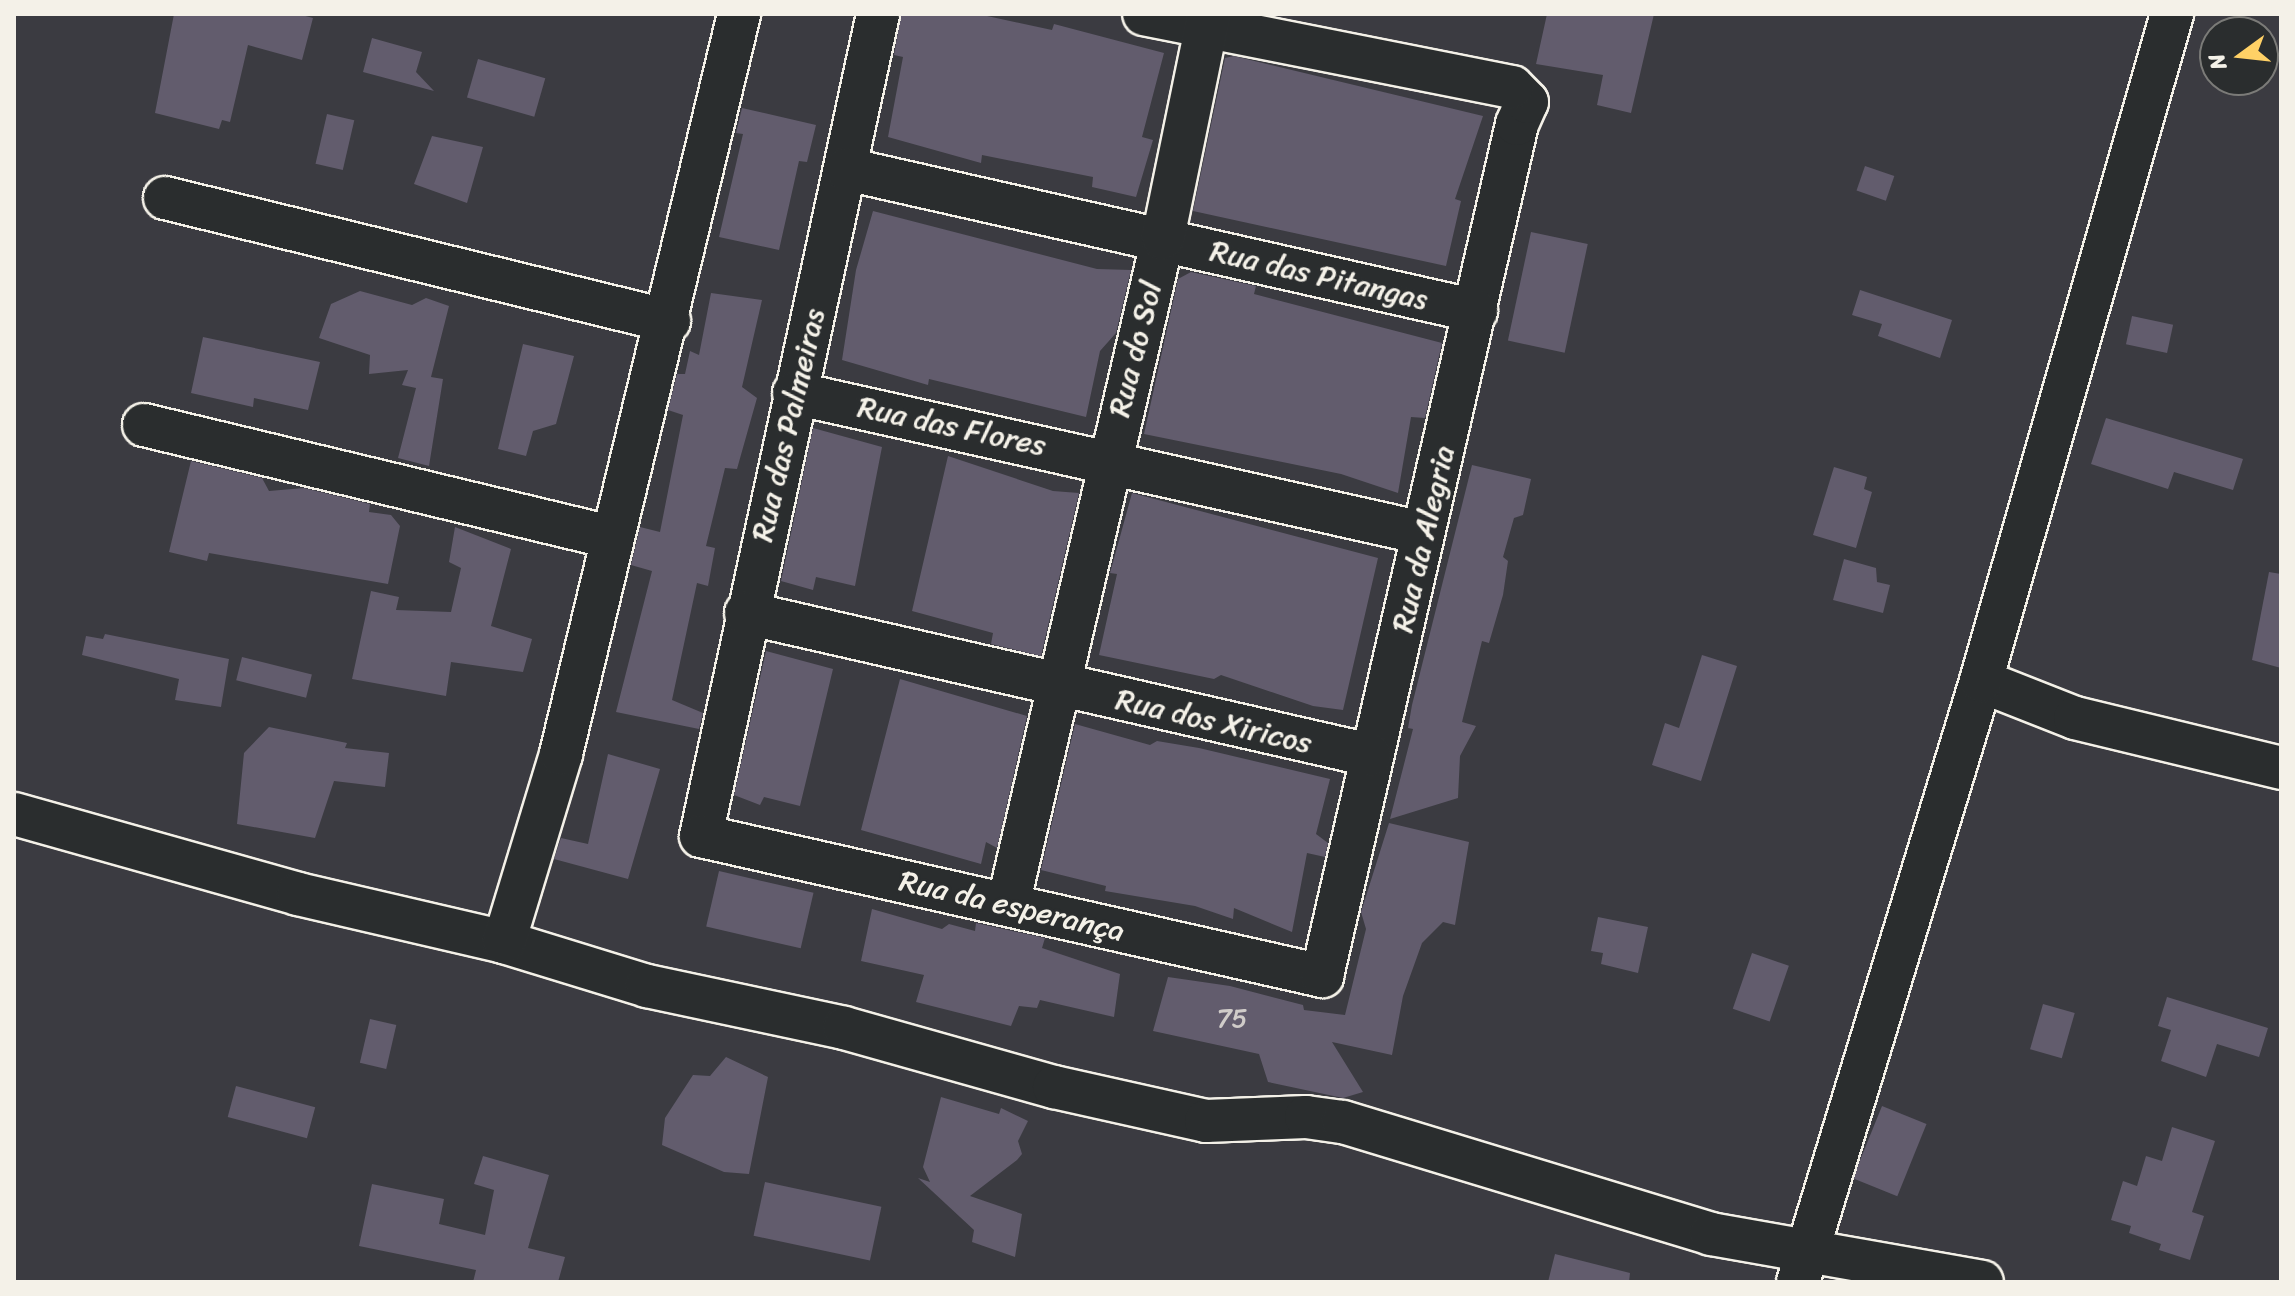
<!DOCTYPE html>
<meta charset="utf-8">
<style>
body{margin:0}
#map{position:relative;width:2295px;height:1296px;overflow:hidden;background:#3b3b41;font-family:Sriracha,sans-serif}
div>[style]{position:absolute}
.building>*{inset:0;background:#625c6d;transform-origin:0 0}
.roads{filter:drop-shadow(2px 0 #f4f1e8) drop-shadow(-2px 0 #f4f1e8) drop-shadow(0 2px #f4f1e8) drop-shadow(0 -2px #f4f1e8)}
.minor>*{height:42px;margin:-21px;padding:0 21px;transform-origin:21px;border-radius:21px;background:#2a2d2e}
span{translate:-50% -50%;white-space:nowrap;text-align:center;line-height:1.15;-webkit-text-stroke:6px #2a2d2e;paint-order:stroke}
.number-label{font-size:26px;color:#d0ccc9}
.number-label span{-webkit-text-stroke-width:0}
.street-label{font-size:30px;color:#f4f1e8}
.frame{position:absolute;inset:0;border:16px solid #f4f1e8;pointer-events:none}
.north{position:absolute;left:2199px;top:16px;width:80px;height:80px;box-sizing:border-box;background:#2a2d2e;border:2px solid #7b7b78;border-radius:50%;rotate:255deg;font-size:22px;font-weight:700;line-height:32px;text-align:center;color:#f4f1e8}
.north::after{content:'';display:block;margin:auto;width:28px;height:36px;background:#ffd166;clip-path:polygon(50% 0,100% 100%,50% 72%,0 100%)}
</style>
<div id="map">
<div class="building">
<div style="clip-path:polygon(174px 14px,298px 14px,313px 18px,302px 60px,248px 45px,230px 122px,222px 120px,219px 129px,155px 113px)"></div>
<div style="clip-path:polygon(901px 14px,978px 14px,1052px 30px,1054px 24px,1164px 53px,1142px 137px,1153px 140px,1136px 197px,1092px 187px,1093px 177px,982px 155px,981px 163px,888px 137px,903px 57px,894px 55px)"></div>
<div style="clip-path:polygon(1547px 14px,1654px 14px,1631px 113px,1597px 105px,1603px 75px,1536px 64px)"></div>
<div style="clip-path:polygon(372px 38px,422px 52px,416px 72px,434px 91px,363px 72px)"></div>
<div style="clip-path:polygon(1234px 56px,1483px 116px,1455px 199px,1461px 201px,1446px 266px,1193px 211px,1225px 58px)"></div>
<div style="left:478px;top:59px;width:70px;height:40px;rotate:16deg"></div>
<div style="clip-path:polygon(742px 108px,816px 125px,807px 162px,799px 161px,779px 250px,719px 237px,743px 134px,736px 133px)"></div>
<div style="left:327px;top:114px;width:28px;height:51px;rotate:13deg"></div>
<div style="clip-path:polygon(432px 136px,483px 147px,467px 203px,414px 184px)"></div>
<div style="left:1865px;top:166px;width:31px;height:26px;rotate:19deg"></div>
<div style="clip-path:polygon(873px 211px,1097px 269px,1131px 270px,1116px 333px,1100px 351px,1086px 417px,929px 379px,928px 385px,842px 360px,856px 270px)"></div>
<div style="left:1531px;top:232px;width:58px;height:111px;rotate:12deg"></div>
<div style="clip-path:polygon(1191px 272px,1256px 286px,1254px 294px,1442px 343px,1425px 418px,1411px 417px,1398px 493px,1341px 474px,1144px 434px,1178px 279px)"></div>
<div style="clip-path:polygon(1860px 290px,1952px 320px,1940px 358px,1878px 336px,1882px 324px,1852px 315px)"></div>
<div style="clip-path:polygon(360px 291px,412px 305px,426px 298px,449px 306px,431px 377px,443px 379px,429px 466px,398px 458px,416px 388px,402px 385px,408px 370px,369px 374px,370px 355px,319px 338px,331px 304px)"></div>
<div style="clip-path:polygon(711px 293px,762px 300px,742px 387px,757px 398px,737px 469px,725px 468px,706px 546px,715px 548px,708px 586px,697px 583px,672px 700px,703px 713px,699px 729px,616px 712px,652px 571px,631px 565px,640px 527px,660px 532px,683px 415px,668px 410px,677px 374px,685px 374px,690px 351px,699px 355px)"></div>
<div style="left:2132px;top:316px;width:42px;height:29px;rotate:12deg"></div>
<div style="clip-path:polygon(203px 337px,320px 362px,308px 410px,254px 398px,253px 407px,191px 393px)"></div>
<div style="clip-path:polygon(523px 344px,574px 356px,556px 424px,533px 431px,526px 456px,498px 449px)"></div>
<div style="clip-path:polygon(2106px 418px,2243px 459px,2233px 490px,2174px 472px,2168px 489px,2091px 464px)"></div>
<div style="clip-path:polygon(813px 428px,882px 447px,855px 586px,816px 577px,813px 590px,781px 581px)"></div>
<div style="clip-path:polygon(948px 456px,1053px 491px,1079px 493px,1041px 656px,991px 644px,993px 633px,912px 611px)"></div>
<div style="clip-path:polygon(191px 461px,262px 478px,269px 491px,304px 488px,370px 504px,369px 512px,391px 515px,400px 526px,388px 584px,209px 553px,207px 561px,169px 552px)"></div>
<div style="clip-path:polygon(1472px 465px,1531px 479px,1523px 515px,1514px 518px,1503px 557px,1508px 561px,1503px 595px,1489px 643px,1482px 641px,1462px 722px,1476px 726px,1460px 756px,1458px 798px,1390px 819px,1413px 729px,1408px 728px,1412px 705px)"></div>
<div style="clip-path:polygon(1834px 467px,1867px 477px,1864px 489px,1872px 492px,1856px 548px,1813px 535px)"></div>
<div style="clip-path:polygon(1132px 493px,1378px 558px,1343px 710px,1313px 706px,1221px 675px,1214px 679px,1099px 655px,1117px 574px,1110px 573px)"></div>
<div style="clip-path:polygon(455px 527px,511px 549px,491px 626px,532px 639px,523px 672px,451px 662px,446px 696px,352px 679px,371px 591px,399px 597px,396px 610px,451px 612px,461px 568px,449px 562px)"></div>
<div style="clip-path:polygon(1844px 559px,1876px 568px,1877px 582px,1890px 585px,1883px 613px,1833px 600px)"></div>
<div style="clip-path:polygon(2269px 572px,2281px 574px,2281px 668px,2252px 660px)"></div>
<div style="clip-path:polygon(105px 634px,229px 659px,221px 707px,175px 700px,179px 679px,82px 655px,86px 636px,103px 639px)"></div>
<div style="clip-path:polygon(766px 651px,833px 669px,800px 806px,764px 797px,760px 805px,734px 795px)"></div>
<div style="clip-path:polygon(1702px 655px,1737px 666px,1701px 781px,1652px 765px,1665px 723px,1679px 728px)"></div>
<div style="left:242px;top:657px;width:72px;height:24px;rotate:14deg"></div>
<div style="clip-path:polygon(900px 679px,1027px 716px,997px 848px,986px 842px,981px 864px,861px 830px)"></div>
<div style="clip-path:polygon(1075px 724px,1150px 745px,1157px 741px,1199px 748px,1330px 779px,1316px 834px,1328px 843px,1325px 857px,1307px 853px,1292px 932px,1234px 908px,1233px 919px,1195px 906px,1105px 891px,1106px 886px,1041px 870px)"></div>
<div style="clip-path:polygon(269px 727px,347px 743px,345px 748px,389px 753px,385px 787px,334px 781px,315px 838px,237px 824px,244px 753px)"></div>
<div style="clip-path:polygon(608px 754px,660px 769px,628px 879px,554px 859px,561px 838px,588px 844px)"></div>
<div style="clip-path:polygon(1389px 823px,1469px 842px,1455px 925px,1443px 922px,1422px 943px,1403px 996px,1392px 1055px,1332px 1042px,1363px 1092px,1343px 1098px,1268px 1082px,1259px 1054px,1153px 1031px,1168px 977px,1230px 986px,1303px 1005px,1304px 1010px,1345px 1015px,1366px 929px,1361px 912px)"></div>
<div style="left:719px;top:871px;width:97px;height:57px;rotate:13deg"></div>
<div style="clip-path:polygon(872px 909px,942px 929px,949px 924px,975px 931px,976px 923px,1045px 938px,1042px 948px,1120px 974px,1114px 1017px,1040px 1000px,1037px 1008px,1019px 1006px,1011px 1026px,916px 1002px,924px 975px,861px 961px)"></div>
<div style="clip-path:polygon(1598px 917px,1648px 927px,1638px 973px,1601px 964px,1603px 953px,1591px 951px)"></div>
<div style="left:1752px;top:953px;width:39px;height:59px;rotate:19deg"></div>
<div style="clip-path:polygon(2167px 997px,2268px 1028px,2259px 1057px,2217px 1044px,2206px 1077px,2161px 1061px,2171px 1030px,2158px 1026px)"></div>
<div style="left:2043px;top:1004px;width:33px;height:47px;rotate:16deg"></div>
<div style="left:370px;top:1019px;width:27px;height:45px;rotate:13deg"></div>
<div style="clip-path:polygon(726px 1057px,768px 1077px,749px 1174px,724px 1172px,662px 1145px,665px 1118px,693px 1075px,710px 1076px)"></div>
<div style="left:236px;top:1086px;width:82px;height:32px;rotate:15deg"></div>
<div style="clip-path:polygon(941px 1097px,999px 1114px,1001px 1108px,1028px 1121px,1018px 1141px,1022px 1154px,1017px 1160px,970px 1196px,1022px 1214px,1015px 1257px,972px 1242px,974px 1230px,918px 1178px,930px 1182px,923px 1167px)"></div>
<div style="left:1882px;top:1106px;width:48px;height:78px;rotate:22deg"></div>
<div style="clip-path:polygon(2172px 1127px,2215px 1141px,2192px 1212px,2204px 1216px,2190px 1260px,2159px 1250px,2161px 1244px,2129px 1233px,2131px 1226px,2111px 1220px,2123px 1181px,2137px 1186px,2146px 1156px,2162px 1161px)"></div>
<div style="clip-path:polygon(483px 1156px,549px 1175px,528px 1248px,565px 1257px,558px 1282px,473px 1282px,476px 1270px,359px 1246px,372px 1184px,444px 1199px,439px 1224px,485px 1235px,494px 1190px,474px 1184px)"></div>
<div style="left:765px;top:1182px;width:119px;height:55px;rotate:12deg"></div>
<div style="clip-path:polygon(1555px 1254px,1630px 1273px,1629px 1282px,1548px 1282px)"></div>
</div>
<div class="roads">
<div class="minor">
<div style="left:878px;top:14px;width:841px;rotate:102.15deg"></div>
<div style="left:701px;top:836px;width:637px;rotate:12.7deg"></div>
<div style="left:1322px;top:976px;width:874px;rotate:-77.11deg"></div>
<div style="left:1517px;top:124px;width:24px;rotate:-66deg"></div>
<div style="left:1527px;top:102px;width:21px;rotate:-135deg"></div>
<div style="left:1512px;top:87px;width:375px;rotate:-168.8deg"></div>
<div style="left:846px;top:169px;width:646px;rotate:12.7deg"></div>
<div style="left:165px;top:198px;width:519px;rotate:13.71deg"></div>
<div style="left:794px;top:393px;width:644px;rotate:12.55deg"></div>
<div style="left:144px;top:425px;width:482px;rotate:13.5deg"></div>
<div style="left:746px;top:613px;width:640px;rotate:12.82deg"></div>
<div style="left:1981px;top:681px;width:101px;rotate:21.5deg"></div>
<div style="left:2075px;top:718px;width:212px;rotate:13.6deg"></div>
<div style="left:14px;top:814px;width:295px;rotate:15.7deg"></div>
<div style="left:298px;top:894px;width:212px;rotate:13.1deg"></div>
<div style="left:504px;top:942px;width:150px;rotate:17.1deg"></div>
<div style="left:647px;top:986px;width:201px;rotate:12deg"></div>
<div style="left:844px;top:1028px;width:218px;rotate:15.7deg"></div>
<div style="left:1054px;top:1087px;width:156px;rotate:12.6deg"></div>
<div style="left:1206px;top:1121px;width:100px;rotate:-2.3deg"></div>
<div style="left:1306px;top:1117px;width:37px;rotate:8deg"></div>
<div style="left:1343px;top:1122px;width:385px;rotate:16.9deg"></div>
<div style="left:1711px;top:1234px;width:275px;rotate:10deg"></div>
<div style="left:1008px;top:905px;width:685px;rotate:-76.92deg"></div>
<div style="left:1163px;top:238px;width:229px;rotate:-78.4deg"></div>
<div style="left:504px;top:942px;width:196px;rotate:-73.1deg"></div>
<div style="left:561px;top:754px;width:761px;rotate:-76.47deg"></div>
<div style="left:1798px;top:1282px;width:628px;rotate:-73.06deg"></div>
<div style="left:1981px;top:681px;width:694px;rotate:-74.02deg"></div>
</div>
</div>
<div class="number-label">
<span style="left:1232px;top:1019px">75</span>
</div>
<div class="street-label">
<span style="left:1319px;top:275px;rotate:13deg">Rua das Pitangas</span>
<span style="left:1135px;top:349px;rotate:-76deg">Rua do Sol</span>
<span style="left:788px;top:425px;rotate:-77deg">Rua das Palmeiras</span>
<span style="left:952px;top:426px;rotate:12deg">Rua das Flores</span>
<span style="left:1423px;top:539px;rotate:-77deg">Rua da Alegria</span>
<span style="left:1214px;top:721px;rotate:13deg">Rua dos Xiricos</span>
<span style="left:1012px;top:906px;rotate:13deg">Rua da esperança</span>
</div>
<div class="frame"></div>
<div class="north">N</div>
</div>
